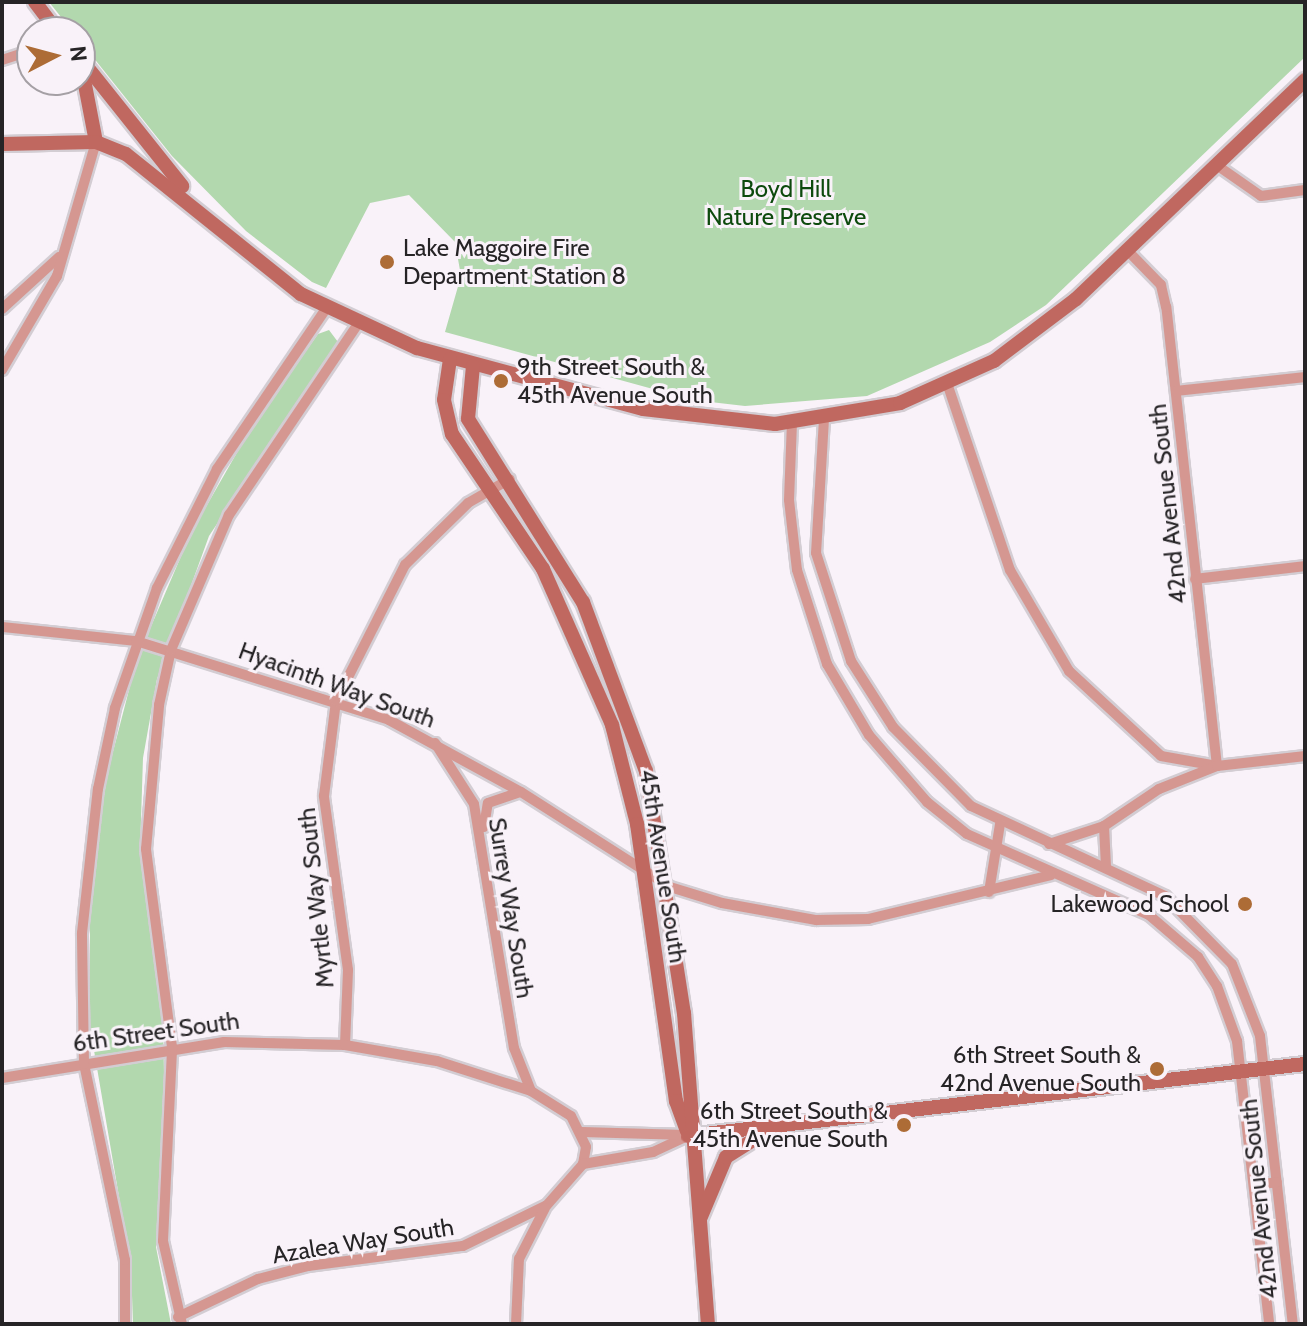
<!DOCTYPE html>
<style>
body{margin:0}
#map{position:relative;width:1307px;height:1326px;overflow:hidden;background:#f9f2f9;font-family:Cabin,sans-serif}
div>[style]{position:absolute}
.green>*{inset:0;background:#b2d8ae}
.roads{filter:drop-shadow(2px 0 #d3cdd3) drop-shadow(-2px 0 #d3cdd3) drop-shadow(0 2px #d3cdd3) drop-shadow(0 -2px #d3cdd3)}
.street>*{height:10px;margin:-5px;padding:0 5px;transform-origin:5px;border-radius:5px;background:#d59791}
.secondary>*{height:14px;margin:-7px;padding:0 7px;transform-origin:7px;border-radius:7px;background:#c06860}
.dots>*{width:22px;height:22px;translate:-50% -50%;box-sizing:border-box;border:4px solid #f9f2f9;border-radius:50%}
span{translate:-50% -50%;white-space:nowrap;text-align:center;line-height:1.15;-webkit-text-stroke:6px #f9f2f9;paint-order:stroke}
.park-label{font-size:24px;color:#0d4a0d}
.poi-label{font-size:24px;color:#262426}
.left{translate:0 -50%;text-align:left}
.right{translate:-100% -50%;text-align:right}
.street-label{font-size:24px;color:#262426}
.frame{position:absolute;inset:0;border:4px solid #262426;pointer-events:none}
.north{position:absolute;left:16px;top:16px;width:80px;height:80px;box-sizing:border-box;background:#f9f2f9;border:2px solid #a5a0a5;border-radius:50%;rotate:84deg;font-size:22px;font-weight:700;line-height:32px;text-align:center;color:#262426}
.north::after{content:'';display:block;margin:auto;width:28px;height:36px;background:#ad6c36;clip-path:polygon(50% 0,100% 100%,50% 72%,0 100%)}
</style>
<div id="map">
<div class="green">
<div style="clip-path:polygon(49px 2px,1305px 2px,1305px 57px,1046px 305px,990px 342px,867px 396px,745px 406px,693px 400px,445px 332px,461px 276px,455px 242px,409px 195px,370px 203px,326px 288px,312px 282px,246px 231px,172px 156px)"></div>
<div style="clip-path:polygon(329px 330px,338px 342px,209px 536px,157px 679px,143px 758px,140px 851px,163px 1020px,165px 1128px,156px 1247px,171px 1324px,133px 1324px,131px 1267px,90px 1027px,90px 881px,108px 771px,137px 659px,191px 533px,251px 428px,318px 334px)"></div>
</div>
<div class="roads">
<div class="street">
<div style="left:2px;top:60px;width:32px;rotate:-18deg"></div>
<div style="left:1218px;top:166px;width:52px;rotate:34.9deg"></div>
<div style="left:1261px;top:196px;width:44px;rotate:-7.8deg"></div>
<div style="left:2px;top:309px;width:77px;rotate:-42.4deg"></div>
<div style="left:2px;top:370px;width:109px;rotate:-59.7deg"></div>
<div style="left:57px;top:276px;width:140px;rotate:-73.8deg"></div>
<div style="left:948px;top:386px;width:194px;rotate:71.4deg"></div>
<div style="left:1010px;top:570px;width:117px;rotate:59.7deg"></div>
<div style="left:1069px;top:671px;width:125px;rotate:42.7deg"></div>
<div style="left:1161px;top:756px;width:57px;rotate:10.1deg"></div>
<div style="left:1217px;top:766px;width:462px;rotate:-96.3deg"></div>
<div style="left:1166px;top:307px;width:23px;rotate:-103deg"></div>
<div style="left:1161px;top:285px;width:47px;rotate:-134.1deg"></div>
<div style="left:1176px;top:391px;width:130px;rotate:-6.2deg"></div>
<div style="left:824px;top:419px;width:134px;rotate:93.4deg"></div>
<div style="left:816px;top:553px;width:114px;rotate:72deg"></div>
<div style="left:851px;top:661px;width:78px;rotate:57.5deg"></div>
<div style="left:893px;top:727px;width:111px;rotate:45.4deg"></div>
<div style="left:971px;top:806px;width:214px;rotate:24.9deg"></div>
<div style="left:1165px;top:896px;width:95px;rotate:45.4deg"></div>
<div style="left:1232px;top:964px;width:77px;rotate:68.7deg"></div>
<div style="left:1260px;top:1036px;width:290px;rotate:83.5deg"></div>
<div style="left:792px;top:422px;width:78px;rotate:92.2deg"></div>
<div style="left:789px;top:500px;width:70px;rotate:83.5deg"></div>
<div style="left:797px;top:570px;width:99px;rotate:72.3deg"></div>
<div style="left:827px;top:664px;width:82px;rotate:59.4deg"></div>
<div style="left:869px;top:735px;width:89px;rotate:49.1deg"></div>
<div style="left:927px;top:802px;width:51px;rotate:38.7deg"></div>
<div style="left:967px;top:834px;width:199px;rotate:24deg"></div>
<div style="left:1149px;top:915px;width:65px;rotate:40.6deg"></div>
<div style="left:1198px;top:957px;width:35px;rotate:57deg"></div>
<div style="left:1217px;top:986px;width:59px;rotate:70deg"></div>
<div style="left:1237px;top:1041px;width:285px;rotate:83.5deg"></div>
<div style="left:1195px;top:579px;width:111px;rotate:-6.7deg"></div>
<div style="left:2px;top:627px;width:135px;rotate:6deg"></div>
<div style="left:136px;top:641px;width:265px;rotate:17.3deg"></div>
<div style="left:389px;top:720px;width:150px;rotate:28.6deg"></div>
<div style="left:521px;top:792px;width:177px;rotate:32.5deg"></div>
<div style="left:670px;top:887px;width:54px;rotate:17.1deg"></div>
<div style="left:722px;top:903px;width:96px;rotate:10.3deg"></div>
<div style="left:816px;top:920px;width:52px;rotate:-1.1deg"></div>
<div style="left:868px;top:919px;width:188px;rotate:-13.5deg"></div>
<div style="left:435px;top:743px;width:72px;rotate:57.4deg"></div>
<div style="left:474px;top:804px;width:247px;rotate:80.7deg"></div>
<div style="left:514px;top:1048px;width:46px;rotate:68.4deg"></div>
<div style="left:1104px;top:826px;width:41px;rotate:87.2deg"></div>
<div style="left:484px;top:827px;width:24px;rotate:-81deg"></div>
<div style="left:488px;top:803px;width:34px;rotate:-19deg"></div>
<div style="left:1049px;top:844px;width:58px;rotate:-18.1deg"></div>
<div style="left:1104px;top:826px;width:66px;rotate:-33.9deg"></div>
<div style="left:1159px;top:789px;width:62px;rotate:-21.6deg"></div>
<div style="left:1217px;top:766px;width:89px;rotate:-6.5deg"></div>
<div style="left:989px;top:892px;width:69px;rotate:-80.8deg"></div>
<div style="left:345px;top:1045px;width:75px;rotate:-87.7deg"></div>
<div style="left:348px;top:970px;width:176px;rotate:-97.9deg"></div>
<div style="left:324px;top:796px;width:96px;rotate:-82.8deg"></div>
<div style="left:336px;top:701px;width:153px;rotate:-63.1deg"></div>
<div style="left:405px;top:565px;width:88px;rotate:-44.5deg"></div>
<div style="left:468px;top:503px;width:48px;rotate:-29.7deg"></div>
<div style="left:2px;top:1078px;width:225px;rotate:-9.2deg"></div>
<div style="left:224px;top:1042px;width:121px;rotate:1.4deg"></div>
<div style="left:345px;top:1045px;width:93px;rotate:9.9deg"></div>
<div style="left:437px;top:1061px;width:99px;rotate:17.7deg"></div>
<div style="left:531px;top:1091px;width:47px;rotate:32deg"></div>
<div style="left:571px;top:1116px;width:34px;rotate:64deg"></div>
<div style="left:586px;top:1147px;width:17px;rotate:100deg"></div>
<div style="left:583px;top:1164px;width:71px;rotate:-9.7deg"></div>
<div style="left:653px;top:1152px;width:38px;rotate:-25deg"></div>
<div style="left:582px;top:1132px;width:104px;rotate:1.7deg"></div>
<div style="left:1254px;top:1185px;width:23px;rotate:-7deg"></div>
<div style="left:178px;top:1317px;width:89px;rotate:-25.4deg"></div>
<div style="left:258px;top:1279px;width:52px;rotate:-14.6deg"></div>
<div style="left:308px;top:1266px;width:156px;rotate:-7.4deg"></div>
<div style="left:463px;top:1246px;width:93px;rotate:-26deg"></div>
<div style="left:547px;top:1205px;width:55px;rotate:-48.7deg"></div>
<div style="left:125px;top:1324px;width:64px;rotate:-90deg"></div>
<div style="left:125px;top:1260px;width:200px;rotate:-101.8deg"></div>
<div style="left:84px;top:1064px;width:131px;rotate:-90.9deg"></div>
<div style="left:82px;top:933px;width:145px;rotate:-83.7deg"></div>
<div style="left:98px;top:789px;width:83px;rotate:-78.1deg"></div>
<div style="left:115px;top:708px;width:127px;rotate:-70.7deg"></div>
<div style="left:157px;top:588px;width:133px;rotate:-63.2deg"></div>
<div style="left:217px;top:469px;width:192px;rotate:-55.8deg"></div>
<div style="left:182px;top:1324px;width:85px;rotate:-102.9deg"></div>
<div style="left:163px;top:1241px;width:194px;rotate:-87.3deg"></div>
<div style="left:172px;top:1047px;width:200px;rotate:-97.5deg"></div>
<div style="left:146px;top:849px;width:145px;rotate:-84.8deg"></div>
<div style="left:159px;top:705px;width:56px;rotate:-77.7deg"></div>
<div style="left:171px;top:650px;width:147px;rotate:-66.8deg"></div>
<div style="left:229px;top:515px;width:229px;rotate:-56deg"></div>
<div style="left:516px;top:1324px;width:65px;rotate:-87.4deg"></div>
<div style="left:519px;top:1259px;width:57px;rotate:-63deg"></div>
</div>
<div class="secondary">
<div style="left:35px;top:2px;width:38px;rotate:53deg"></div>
<div style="left:80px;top:58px;width:164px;rotate:51.4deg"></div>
<div style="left:81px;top:64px;width:79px;rotate:79.1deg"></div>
<div style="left:2px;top:144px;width:94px;rotate:-1.2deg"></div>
<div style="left:96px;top:142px;width:32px;rotate:22deg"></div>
<div style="left:126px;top:154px;width:224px;rotate:38.7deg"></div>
<div style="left:301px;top:294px;width:128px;rotate:25deg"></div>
<div style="left:417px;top:348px;width:234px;rotate:15.1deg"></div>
<div style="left:643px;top:409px;width:133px;rotate:6.5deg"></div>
<div style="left:775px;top:424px;width:127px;rotate:-9.5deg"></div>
<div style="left:900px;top:403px;width:103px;rotate:-24.1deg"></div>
<div style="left:994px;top:361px;width:103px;rotate:-37.1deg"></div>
<div style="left:1076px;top:299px;width:317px;rotate:-43.7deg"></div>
<div style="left:450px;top:359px;width:41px;rotate:98.3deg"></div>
<div style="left:444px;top:400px;width:35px;rotate:77deg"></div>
<div style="left:452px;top:434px;width:163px;rotate:56deg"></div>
<div style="left:543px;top:569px;width:171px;rotate:66.1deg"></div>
<div style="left:612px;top:725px;width:102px;rotate:75.8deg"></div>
<div style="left:637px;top:824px;width:280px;rotate:82deg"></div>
<div style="left:676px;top:1101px;width:32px;rotate:70deg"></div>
<div style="left:473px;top:366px;width:53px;rotate:95.4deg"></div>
<div style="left:468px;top:419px;width:216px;rotate:57.9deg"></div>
<div style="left:583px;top:602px;width:180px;rotate:69.6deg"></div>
<div style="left:646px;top:771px;width:245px;rotate:81.1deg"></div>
<div style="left:684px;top:1013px;width:312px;rotate:85.6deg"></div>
<div style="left:688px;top:1136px;width:621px;rotate:-6.66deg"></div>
<div style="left:700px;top:1219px;width:67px;rotate:-67.2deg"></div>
<div style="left:726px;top:1157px;width:51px;rotate:-32.1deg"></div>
</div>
</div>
<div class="dots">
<div style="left:387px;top:262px;background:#ad6c36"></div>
<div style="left:501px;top:381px;background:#ad6c36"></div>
<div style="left:1245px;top:904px;background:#ad6c36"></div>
<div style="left:1157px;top:1069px;background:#ad6c36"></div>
<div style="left:904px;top:1125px;background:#ad6c36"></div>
</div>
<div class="park-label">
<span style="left:786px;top:203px">Boyd Hill<br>Nature Preserve</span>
</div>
<div class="poi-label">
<span class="left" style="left:403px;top:262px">Lake Maggoire Fire<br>Department Station 8</span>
<span class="left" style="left:517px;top:381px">9th Street South &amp;<br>45th Avenue South</span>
<span class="right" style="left:1229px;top:904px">Lakewood School</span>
<span class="right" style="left:1141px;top:1069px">6th Street South &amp;<br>42nd Avenue South</span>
<span class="right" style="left:888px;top:1125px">6th Street South &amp;<br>45th Avenue South</span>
</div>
<div class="street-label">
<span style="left:1168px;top:504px;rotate:-96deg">42nd Avenue South</span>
<span style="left:337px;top:685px;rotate:20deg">Hyacinth Way South</span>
<span style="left:663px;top:866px;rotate:81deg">45th Avenue South</span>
<span style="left:316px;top:898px;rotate:-96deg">Myrtle Way South</span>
<span style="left:511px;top:908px;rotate:81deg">Surrey Way South</span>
<span style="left:156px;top:1032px;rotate:-8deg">6th Street South</span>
<span style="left:1259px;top:1199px;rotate:-96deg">42nd Avenue South</span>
<span style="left:363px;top:1241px;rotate:-9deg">Azalea Way South</span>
</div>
<div class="frame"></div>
<div class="north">N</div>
</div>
